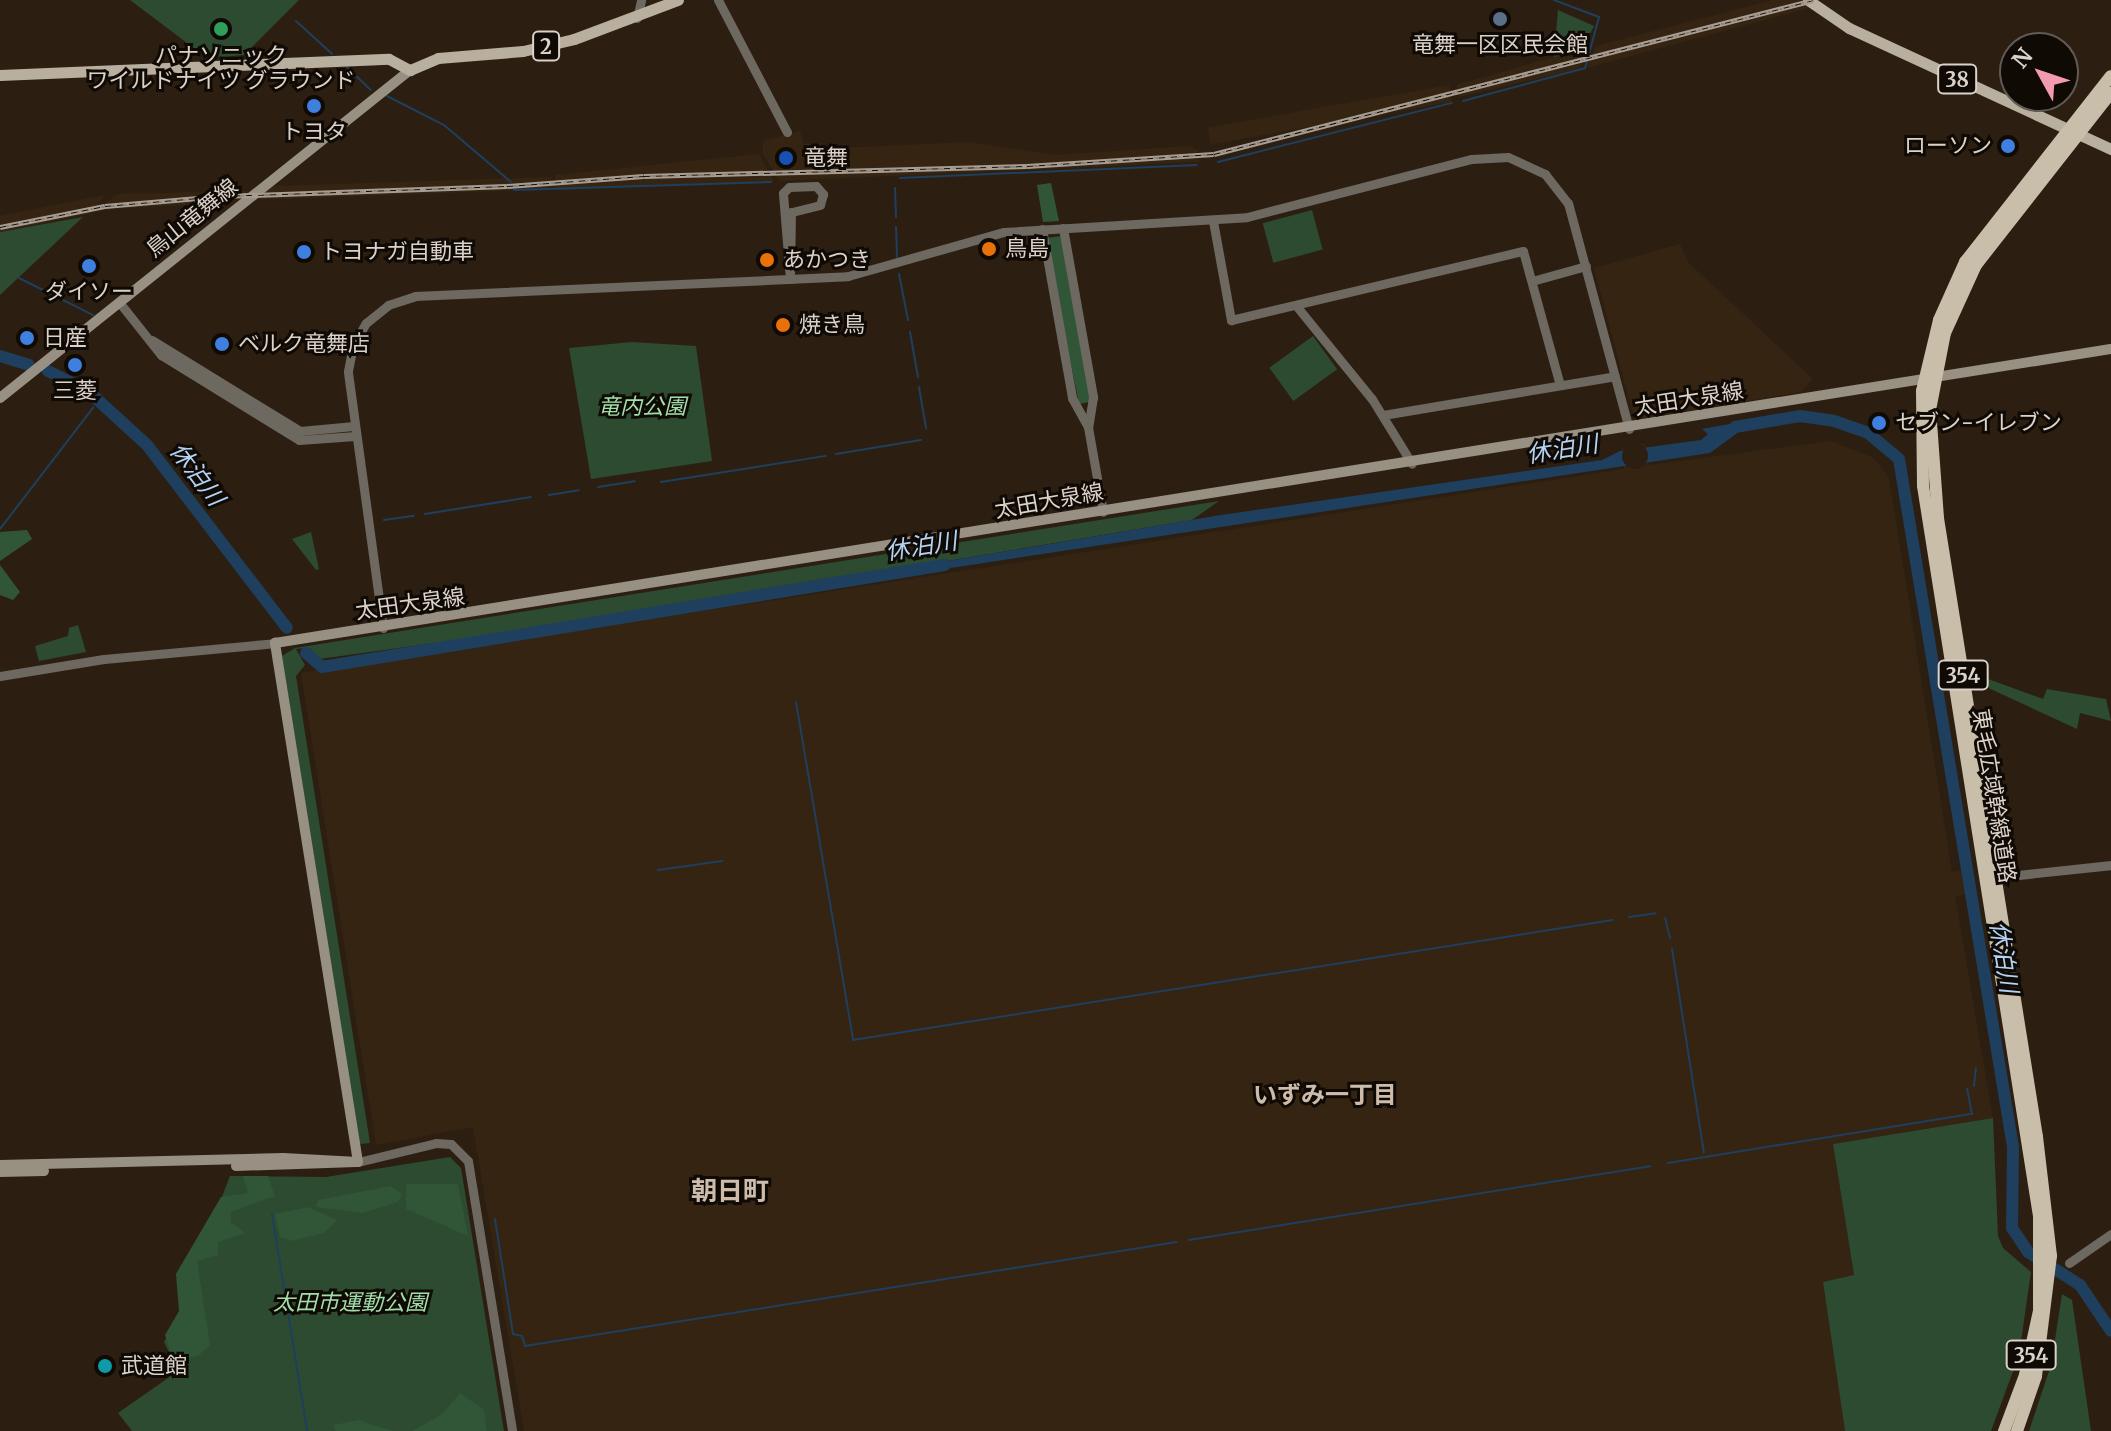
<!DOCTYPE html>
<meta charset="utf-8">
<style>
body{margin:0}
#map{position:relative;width:2111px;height:1431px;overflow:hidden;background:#2c1f12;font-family:Merriweather,"Noto Sans JP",serif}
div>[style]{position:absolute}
.built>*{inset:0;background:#352411;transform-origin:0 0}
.green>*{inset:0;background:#2c4b31;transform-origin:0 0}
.forest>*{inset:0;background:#315637}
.water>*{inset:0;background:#1e3f5e}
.pier>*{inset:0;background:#2c1f12}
.round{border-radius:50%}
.stream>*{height:2px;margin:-1px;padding:0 1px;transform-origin:1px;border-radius:1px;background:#1e3f5e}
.river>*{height:12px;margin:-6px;padding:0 6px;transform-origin:6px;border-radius:6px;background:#1e3f5e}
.tertiary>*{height:9px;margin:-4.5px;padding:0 4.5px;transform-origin:4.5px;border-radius:4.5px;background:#6d6860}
.secondary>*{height:10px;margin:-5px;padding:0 5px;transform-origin:5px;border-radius:5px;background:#989083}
.primary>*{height:11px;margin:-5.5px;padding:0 5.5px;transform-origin:5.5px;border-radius:5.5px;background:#b9af9e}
.trunk>*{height:12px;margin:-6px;padding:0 6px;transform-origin:6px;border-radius:6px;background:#c8beaa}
.rail>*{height:5px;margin-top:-2.5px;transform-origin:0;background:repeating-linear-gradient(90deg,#100a05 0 6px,#a79d93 0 12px);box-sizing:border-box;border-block:2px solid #a79d93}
.dots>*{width:22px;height:22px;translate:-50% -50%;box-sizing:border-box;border:4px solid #100a05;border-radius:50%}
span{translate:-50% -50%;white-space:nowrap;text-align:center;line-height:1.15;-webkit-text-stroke:6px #100a05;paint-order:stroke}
.shield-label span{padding:2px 6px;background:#100a05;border:2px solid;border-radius:6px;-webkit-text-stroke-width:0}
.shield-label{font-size:20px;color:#dbd2ca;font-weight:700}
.poi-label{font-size:22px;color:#dbd2ca}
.right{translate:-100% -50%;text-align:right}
.left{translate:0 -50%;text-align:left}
.street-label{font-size:22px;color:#dbd2ca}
.park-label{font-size:22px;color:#a1dfaa;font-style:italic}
.water-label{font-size:24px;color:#b3d3f5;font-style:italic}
.neighbourhood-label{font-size:24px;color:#cdbcab;font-weight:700}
.quarter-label{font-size:26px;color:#cdbcab;font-weight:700}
.north{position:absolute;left:1999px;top:32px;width:80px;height:80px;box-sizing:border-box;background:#100a05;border:2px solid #615a54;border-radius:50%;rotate:310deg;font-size:22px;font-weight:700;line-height:32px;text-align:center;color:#dbd2ca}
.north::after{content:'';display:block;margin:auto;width:28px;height:36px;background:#f29aae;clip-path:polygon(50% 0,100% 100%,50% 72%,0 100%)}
</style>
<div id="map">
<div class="built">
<div style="clip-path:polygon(1773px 0,1803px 0,1810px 8px,1586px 68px,1596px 46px)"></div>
<div style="clip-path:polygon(1586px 48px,1580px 69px,1459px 97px,1456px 85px)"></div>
<div style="left:1449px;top:85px;width:17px;height:245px;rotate:80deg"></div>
<div style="clip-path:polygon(800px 131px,804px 144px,821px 143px,821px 149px,969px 142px,1055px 155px,1189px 146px,1198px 150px,1200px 162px,779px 181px,763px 154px,763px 141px)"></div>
<div style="clip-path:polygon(759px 154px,774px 181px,555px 190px,555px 175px)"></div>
<div style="clip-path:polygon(552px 177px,549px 189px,254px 200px,274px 186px)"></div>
<div style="clip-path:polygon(249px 191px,234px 202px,97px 210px,117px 194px)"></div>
<div style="clip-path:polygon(105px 195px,91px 213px,0 232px,0 216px)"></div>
<div style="clip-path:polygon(1680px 244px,1688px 262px,1813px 379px,1801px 392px,1639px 419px,1633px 414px,1594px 268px)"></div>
<div style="clip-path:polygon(1831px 441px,1874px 458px,1889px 478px,1952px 872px,1971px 869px,1974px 893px,1955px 896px,1993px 1118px,1833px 1144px,1854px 1276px,1823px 1282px,1845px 1431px,524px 1431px,473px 1127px,376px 1145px,301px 673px,1624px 469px,1622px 448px,1644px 443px,1649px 465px)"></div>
</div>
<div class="green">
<div style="clip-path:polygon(130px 0,299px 0,244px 55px,221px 57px,199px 52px)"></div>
<div style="clip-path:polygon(1558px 10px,1594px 26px,1581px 50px,1554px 57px)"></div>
<div style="left:1312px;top:210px;width:41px;height:51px;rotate:75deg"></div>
<div style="clip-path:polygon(83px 217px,0 295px,0 232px)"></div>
<div style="left:1313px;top:336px;width:41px;height:54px;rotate:54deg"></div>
<div style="clip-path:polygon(632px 342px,696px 346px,712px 461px,591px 479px,569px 348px)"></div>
<div style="clip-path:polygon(1219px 501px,1192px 520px,559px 626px,319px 659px,306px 648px,296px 649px,305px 665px,296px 676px,370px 1143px,359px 1144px,282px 656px,295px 648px)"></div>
<div style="clip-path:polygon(311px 532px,319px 569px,316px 570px,292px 539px)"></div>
<div style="clip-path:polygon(78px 625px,86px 652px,39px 661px,35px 646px,68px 636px,69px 628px)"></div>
<div style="clip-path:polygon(1980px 676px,2043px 699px,2047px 689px,2106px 699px,2111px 721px,2080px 713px,2077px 729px,1982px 685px)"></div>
<div style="clip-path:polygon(1993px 1118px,1998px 1236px,2003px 1248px,2031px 1272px,2019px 1355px,1991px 1431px,1845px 1431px,1823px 1282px,1854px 1275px,1833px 1144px)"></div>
<div style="clip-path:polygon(450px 1157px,461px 1168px,504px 1431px,132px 1431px,118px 1413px,171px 1376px,173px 1360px,164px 1342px,182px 1309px,179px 1269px,220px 1202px,230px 1176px,326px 1177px)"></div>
<div style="clip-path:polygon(2062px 1294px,2072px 1300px,2091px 1431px,2029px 1431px,2051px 1365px)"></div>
</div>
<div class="forest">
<div style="clip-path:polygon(1051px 183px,1059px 221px,1043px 222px,1037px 185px)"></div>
<div style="clip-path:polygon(1062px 236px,1090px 394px,1089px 402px,1079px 404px,1046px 238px)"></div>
<div style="clip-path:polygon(27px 530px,32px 539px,0 561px,0 532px)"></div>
<div style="clip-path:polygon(0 565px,20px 592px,13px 600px,0 595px)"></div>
<div style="clip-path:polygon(243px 1176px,268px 1176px,275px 1196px,231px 1212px,231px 1222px,245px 1233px,218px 1242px,218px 1255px,197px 1261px,210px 1345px,198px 1356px,173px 1360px,165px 1335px,179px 1311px,176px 1274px,221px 1197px,248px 1193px)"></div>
<div style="clip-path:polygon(406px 1184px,458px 1184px,468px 1236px,406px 1209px)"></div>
<div style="clip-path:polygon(391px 1186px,402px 1194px,398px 1202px,363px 1213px,316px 1207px,318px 1200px)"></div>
<div style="clip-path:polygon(308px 1207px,337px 1220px,324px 1233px,291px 1241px,280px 1237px,275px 1214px)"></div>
<div style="clip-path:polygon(460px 1393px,484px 1410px,487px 1431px,412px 1431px,441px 1415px)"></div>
<div style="clip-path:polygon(360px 1420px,372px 1425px,394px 1431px,336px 1431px,333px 1425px)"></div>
</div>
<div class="water">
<div style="clip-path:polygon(1746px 421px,1751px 423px,1710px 453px,931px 571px,931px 564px,1221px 515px,1602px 460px,1620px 451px,1701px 440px,1708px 434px,1702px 429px)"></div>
</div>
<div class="pier">
<div class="round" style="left:1622px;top:443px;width:26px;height:26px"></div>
</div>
<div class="stream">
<div style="left:296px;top:21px;width:49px;rotate:42.5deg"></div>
<div style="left:347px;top:67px;width:33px;rotate:44deg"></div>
<div style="left:387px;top:96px;width:64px;rotate:27deg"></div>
<div style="left:444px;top:125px;width:88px;rotate:40.4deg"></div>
<div style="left:1463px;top:101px;width:126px;rotate:-15.1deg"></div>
<div style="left:1585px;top:68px;width:53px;rotate:-74.6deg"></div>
<div style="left:1599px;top:17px;width:48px;rotate:-159.3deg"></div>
<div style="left:1218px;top:162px;width:241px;rotate:-14.2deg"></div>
<div style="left:900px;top:178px;width:297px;rotate:-2.5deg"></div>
<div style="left:895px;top:188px;width:29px;rotate:88deg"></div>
<div style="left:514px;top:190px;width:257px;rotate:-1.8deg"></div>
<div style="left:896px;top:227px;width:30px;rotate:88deg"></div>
<div style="left:899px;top:274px;width:47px;rotate:78.9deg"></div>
<div style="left:19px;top:278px;width:83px;rotate:26.6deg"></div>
<div style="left:910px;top:332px;width:46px;rotate:79.9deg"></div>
<div style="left:919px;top:387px;width:42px;rotate:80.3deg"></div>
<div style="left:836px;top:454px;width:86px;rotate:-9.4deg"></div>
<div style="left:661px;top:482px;width:167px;rotate:-9deg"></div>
<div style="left:598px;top:487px;width:37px;rotate:-9deg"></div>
<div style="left:549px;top:495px;width:30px;rotate:-9deg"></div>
<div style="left:425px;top:514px;width:107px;rotate:-9.1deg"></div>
<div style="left:384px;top:520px;width:30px;rotate:-8deg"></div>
<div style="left:0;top:529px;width:153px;rotate:-52.5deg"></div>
<div style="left:796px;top:702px;width:343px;rotate:80.4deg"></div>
<div style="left:853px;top:1040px;width:769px;rotate:-8.97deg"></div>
<div style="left:658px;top:870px;width:65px;rotate:-8deg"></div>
<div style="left:1629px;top:917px;width:27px;rotate:-8deg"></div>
<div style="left:1665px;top:918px;width:21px;rotate:76deg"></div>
<div style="left:1672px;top:949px;width:206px;rotate:81.1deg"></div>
<div style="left:1974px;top:1086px;width:18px;rotate:-84deg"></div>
<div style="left:1668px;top:1163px;width:308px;rotate:-9.2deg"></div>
<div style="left:1972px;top:1114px;width:26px;rotate:-101deg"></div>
<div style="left:272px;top:1214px;width:220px;rotate:80.8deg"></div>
<div style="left:495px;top:1219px;width:116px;rotate:81.1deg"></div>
<div style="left:513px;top:1334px;width:9px;rotate:13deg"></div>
<div style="left:522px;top:1336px;width:10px;rotate:73deg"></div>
<div style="left:525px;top:1346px;width:660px;rotate:-9.06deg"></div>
<div style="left:1189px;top:1240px;width:467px;rotate:-9.1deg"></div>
</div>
<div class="river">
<div style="left:0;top:356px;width:30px;rotate:17deg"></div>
<div style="left:48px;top:371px;width:45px;rotate:26.6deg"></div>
<div style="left:88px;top:391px;width:80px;rotate:42.5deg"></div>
<div style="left:147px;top:445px;width:230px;rotate:52.6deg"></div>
<div style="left:1735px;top:427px;width:66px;rotate:-9.6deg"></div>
<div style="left:1800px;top:416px;width:34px;rotate:8deg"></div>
<div style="left:1834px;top:421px;width:36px;rotate:19deg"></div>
<div style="left:1868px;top:433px;width:40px;rotate:40deg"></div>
<div style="left:1899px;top:459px;width:697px;rotate:80.59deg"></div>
<div style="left:2013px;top:1147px;width:81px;rotate:90.7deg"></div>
<div style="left:2012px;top:1228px;width:29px;rotate:56deg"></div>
<div style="left:2028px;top:1252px;width:62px;rotate:32.4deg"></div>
<div style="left:2080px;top:1285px;width:55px;rotate:56deg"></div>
<div style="left:306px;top:653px;width:21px;rotate:41deg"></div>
<div style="left:322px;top:667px;width:631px;rotate:-9.3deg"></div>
</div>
<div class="tertiary">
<div style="left:718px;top:0;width:149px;rotate:62.4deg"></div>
<div style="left:637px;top:18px;width:18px;rotate:-77deg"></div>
<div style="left:789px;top:187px;width:27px;rotate:-2deg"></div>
<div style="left:816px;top:186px;width:11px;rotate:49deg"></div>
<div style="left:823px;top:194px;width:11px;rotate:105deg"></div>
<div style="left:820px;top:205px;width:30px;rotate:166deg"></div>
<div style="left:791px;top:212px;width:67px;rotate:90.9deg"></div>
<div style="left:790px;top:279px;width:86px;rotate:-94.7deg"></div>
<div style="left:783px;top:193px;width:8px;rotate:-45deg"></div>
<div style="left:1213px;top:221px;width:101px;rotate:79.7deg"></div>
<div style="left:1231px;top:320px;width:300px;rotate:-13.3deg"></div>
<div style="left:1523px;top:251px;width:139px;rotate:74.6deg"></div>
<div style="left:1063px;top:228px;width:172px;rotate:79.9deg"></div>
<div style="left:1093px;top:397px;width:30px;rotate:99deg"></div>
<div style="left:1042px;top:229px;width:172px;rotate:79.9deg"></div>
<div style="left:1072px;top:398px;width:33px;rotate:61deg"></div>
<div style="left:1088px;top:427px;width:86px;rotate:80deg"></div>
<div style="left:1532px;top:281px;width:56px;rotate:-15.5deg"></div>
<div style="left:119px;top:302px;width:68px;rotate:51.6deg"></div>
<div style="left:161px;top:355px;width:162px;rotate:31.6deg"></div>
<div style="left:299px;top:440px;width:56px;rotate:-4.1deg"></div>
<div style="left:1298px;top:308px;width:117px;rotate:50.9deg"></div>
<div style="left:1372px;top:399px;width:76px;rotate:58.4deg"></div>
<div style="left:152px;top:340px;width:174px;rotate:31.6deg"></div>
<div style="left:300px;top:431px;width:54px;rotate:-5.3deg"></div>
<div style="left:1383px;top:415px;width:235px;rotate:-9.5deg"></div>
<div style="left:383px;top:628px;width:259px;rotate:-97.8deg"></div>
<div style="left:348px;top:371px;width:25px;rotate:-79deg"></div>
<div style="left:353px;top:346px;width:26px;rotate:-61deg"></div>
<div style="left:366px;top:323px;width:28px;rotate:-39deg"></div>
<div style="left:388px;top:305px;width:28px;rotate:-18deg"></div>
<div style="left:415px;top:296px;width:433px;rotate:-2.6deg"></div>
<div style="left:848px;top:276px;width:162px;rotate:-15.8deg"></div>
<div style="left:1004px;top:232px;width:243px;rotate:-3.5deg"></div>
<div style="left:1247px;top:217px;width:232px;rotate:-14.5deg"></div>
<div style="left:1472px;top:159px;width:36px;rotate:-3deg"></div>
<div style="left:1508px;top:157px;width:41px;rotate:24.7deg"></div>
<div style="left:1545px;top:174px;width:37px;rotate:52deg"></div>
<div style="left:1568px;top:203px;width:234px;rotate:74.9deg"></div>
<div style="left:0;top:676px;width:105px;rotate:-9.3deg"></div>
<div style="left:104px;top:659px;width:172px;rotate:-5.3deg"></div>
<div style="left:1990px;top:878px;width:122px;rotate:-6.1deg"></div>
<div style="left:358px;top:1162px;width:80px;rotate:-13.7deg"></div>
<div style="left:436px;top:1143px;width:15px;rotate:4deg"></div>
<div style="left:451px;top:1144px;width:24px;rotate:45deg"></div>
<div style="left:468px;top:1161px;width:274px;rotate:80.7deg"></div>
<div style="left:2069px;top:1263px;width:51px;rotate:-34.6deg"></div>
</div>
<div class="secondary">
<div style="left:0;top:398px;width:525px;rotate:-38.66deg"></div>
<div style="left:358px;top:1162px;width:526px;rotate:-99.09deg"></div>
<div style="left:275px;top:643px;width:1859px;rotate:-9.1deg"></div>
<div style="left:0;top:1165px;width:283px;rotate:-1.4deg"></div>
<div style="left:283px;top:1158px;width:75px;rotate:3.1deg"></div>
<div style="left:236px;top:1166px;width:120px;rotate:-1.9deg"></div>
<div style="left:0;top:1172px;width:44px;rotate:-1.3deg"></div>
</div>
<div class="primary">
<div style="left:1808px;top:0;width:50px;rotate:34.3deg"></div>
<div style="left:1849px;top:28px;width:289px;rotate:24.8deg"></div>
<div style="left:0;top:75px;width:389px;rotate:-2.4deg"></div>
<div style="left:389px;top:59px;width:24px;rotate:28deg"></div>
<div style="left:410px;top:70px;width:30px;rotate:-23deg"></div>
<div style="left:438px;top:58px;width:85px;rotate:-4.7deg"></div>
<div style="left:523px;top:51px;width:52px;rotate:-13.2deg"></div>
<div style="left:574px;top:39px;width:111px;rotate:-20.6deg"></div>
</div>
<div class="trunk">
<div style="left:2004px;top:1431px;width:60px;rotate:-69.4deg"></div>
<div style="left:2025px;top:1375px;width:66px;rotate:-77.7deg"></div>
<div style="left:2039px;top:1311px;width:95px;rotate:-90deg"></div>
<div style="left:2039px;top:1216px;width:739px;rotate:-99.03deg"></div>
<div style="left:1923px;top:486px;width:95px;rotate:-90.6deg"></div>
<div style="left:1922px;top:391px;width:73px;rotate:-76.5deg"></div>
<div style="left:1939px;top:320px;width:64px;rotate:-65.9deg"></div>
<div style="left:1965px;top:262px;width:236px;rotate:-51.9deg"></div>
<div style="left:2017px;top:1431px;width:58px;rotate:-70.9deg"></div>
<div style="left:2036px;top:1376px;width:121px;rotate:-82.9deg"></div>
<div style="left:2051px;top:1256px;width:120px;rotate:-96.7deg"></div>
<div style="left:2037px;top:1137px;width:627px;rotate:-99.09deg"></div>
<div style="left:1938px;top:518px;width:108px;rotate:-94.2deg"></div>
<div style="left:1930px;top:410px;width:78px;rotate:-79deg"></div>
<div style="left:1945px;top:333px;width:75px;rotate:-65.5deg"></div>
<div style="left:1976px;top:265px;width:219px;rotate:-51.9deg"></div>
</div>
<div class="rail">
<div style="left:0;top:227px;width:107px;rotate:-11.3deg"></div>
<div style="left:105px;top:206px;width:117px;rotate:-4.9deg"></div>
<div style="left:222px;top:196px;width:285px;rotate:-2deg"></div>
<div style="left:507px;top:186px;width:137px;rotate:-4.2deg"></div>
<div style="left:644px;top:176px;width:383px;rotate:-1.5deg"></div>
<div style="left:1027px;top:166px;width:187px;rotate:-3.7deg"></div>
<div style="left:1214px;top:154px;width:619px;rotate:-14.4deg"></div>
</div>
<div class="dots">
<div style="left:1500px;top:19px;background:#5c6f8a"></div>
<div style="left:221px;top:29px;background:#2e9e5b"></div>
<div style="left:314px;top:106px;background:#3f7fe0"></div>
<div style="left:2008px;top:146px;background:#3f7fe0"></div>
<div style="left:786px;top:158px;background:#1a4fb4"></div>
<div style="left:989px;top:249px;background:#e8710a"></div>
<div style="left:304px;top:252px;background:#3f7fe0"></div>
<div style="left:767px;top:260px;background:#e8710a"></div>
<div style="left:89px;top:266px;background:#3f7fe0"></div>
<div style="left:783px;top:325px;background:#e8710a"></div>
<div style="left:27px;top:338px;background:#3f7fe0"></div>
<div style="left:222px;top:344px;background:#3f7fe0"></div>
<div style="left:75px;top:365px;background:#3f7fe0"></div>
<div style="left:1879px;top:423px;background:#3f7fe0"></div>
<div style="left:105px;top:1366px;background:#0f9aa8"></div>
</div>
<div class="shield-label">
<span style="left:546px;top:46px">2</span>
<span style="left:1957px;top:79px">38</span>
<span style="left:1963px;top:675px">354</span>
<span style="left:2031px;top:1355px">354</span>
</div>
<div class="poi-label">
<span style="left:1500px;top:45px">竜舞一区区民会館</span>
<span style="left:221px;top:68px">パナソニック<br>ワイルドナイツ グラウンド</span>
<span style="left:314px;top:132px">トヨタ</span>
<span class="right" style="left:1992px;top:146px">ローソン</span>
<span class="left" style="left:804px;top:158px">竜舞</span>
<span class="left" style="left:1005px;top:249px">鳥島</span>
<span class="left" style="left:320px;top:252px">トヨナガ自動車</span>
<span class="left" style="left:783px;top:260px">あかつき</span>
<span style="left:89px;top:292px">ダイソー</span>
<span class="left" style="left:799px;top:325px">焼き鳥</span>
<span class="left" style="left:43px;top:338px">日産</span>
<span class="left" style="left:238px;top:344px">ベルク竜舞店</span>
<span style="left:75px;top:391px">三菱</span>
<span class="left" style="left:1895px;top:423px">セブン-イレブン</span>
<span class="left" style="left:121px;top:1366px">武道館</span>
</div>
<div class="street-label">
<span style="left:192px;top:218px;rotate:-39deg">鳥山竜舞線</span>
<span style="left:1689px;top:399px;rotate:-9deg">太田大泉線</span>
<span style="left:1049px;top:501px;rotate:-10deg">太田大泉線</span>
<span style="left:410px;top:604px;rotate:-8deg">太田大泉線</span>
<span style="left:1994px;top:796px;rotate:81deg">東毛広域幹線道路</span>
</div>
<div class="park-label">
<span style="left:642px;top:407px">竜内公園</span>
<span style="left:350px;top:1303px">太田市運動公園</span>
</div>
<div class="water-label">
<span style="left:1562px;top:449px;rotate:-9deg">休泊川</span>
<span style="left:197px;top:474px;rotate:53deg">休泊川</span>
<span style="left:921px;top:546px;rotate:-9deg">休泊川</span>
<span style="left:2004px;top:957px;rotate:81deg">休泊川</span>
</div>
<div class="neighbourhood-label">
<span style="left:1325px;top:1095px">いずみ一丁目</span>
</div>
<div class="quarter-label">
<span style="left:730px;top:1191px">朝日町</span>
</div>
<div class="north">N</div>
</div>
